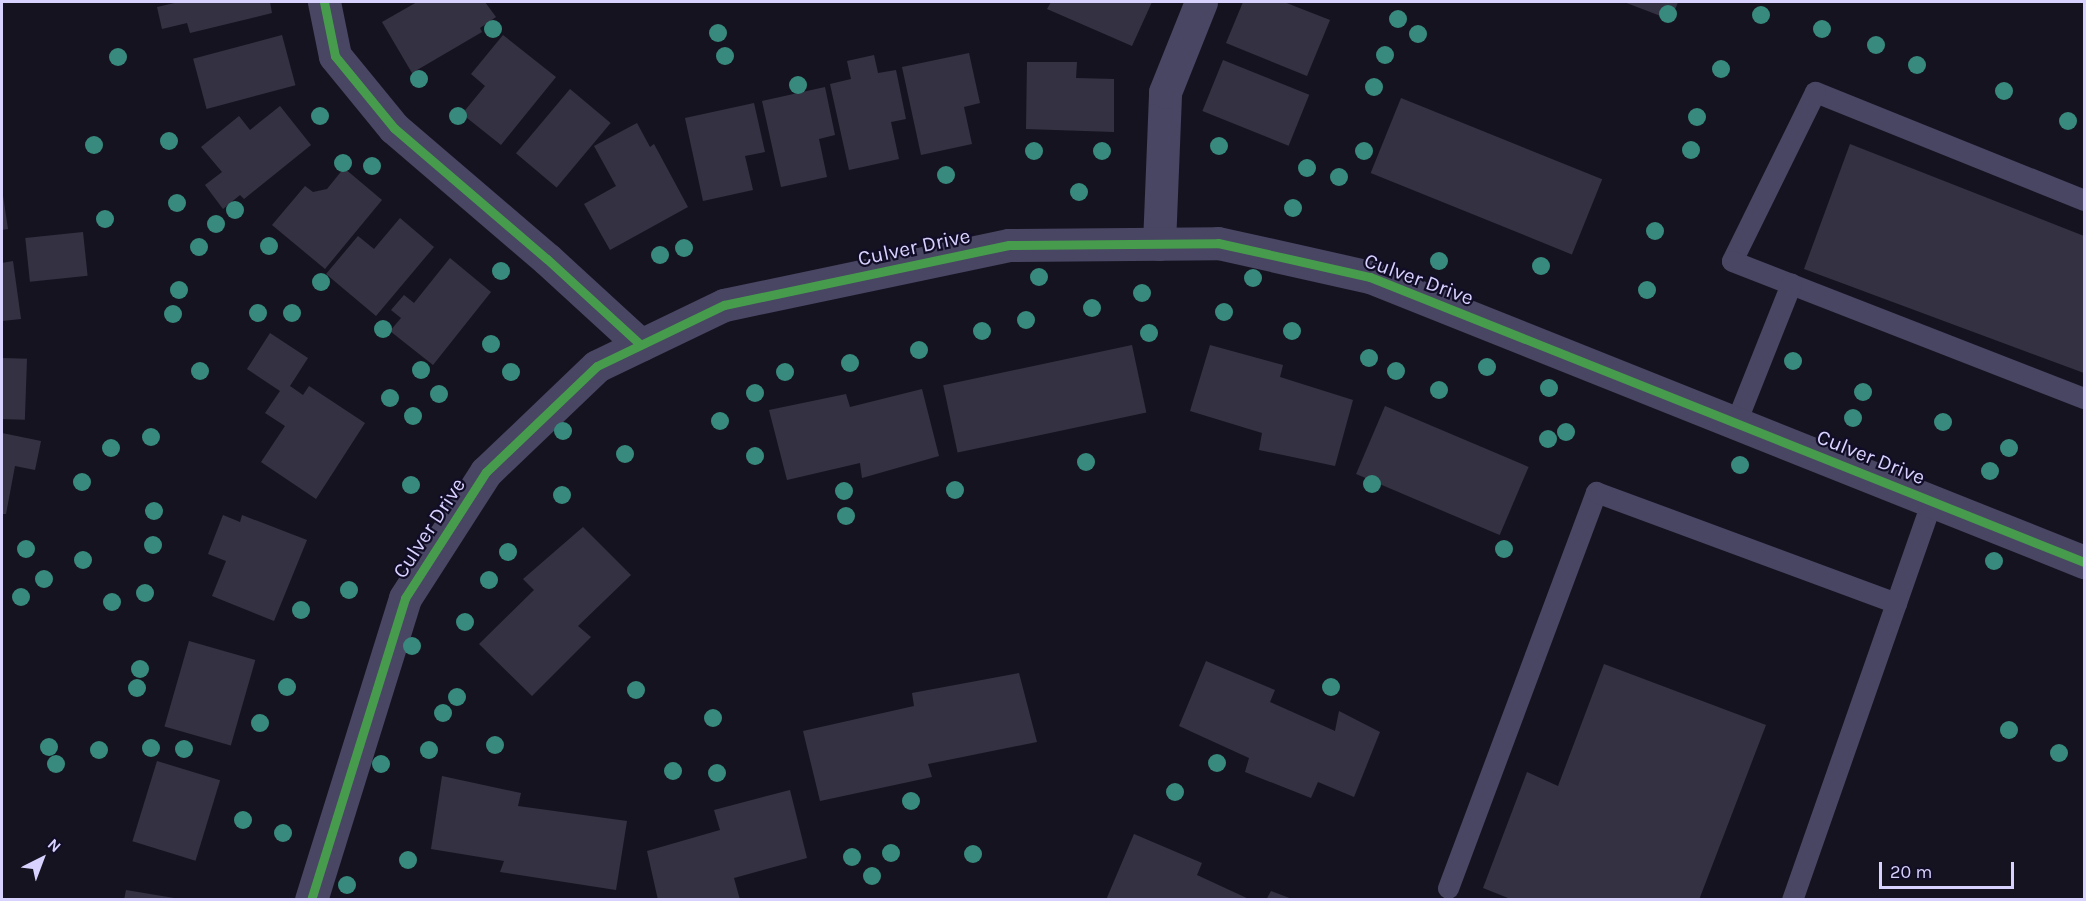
<!DOCTYPE html>
<style>
body{margin:0}
#map{position:relative;width:2086px;height:901px;overflow:hidden;background:#161321;font-family:Karla,sans-serif}
div>[style]{position:absolute}
.building>*{inset:0;background:#343143;transform-origin:0 0}
.service>*{height:21px;margin:-10.5px;padding:0 10.5px;transform-origin:10.5px;border-radius:10.5px;background:#484662}
.minor>*{height:33px;margin:-16.5px;padding:0 16.5px;transform-origin:16.5px;border-radius:16.5px;background:#484662}
.cycleway>*{height:9px;margin:-4.5px;padding:0 4.5px;transform-origin:4.5px;border-radius:4.5px;background:#469c4c}
.trees>*{width:18px;height:18px;margin:-9px;border-radius:50%;background:#378a7d}
span{translate:-50% -50%;white-space:nowrap;text-align:center;line-height:1.15;-webkit-text-stroke:4.5px #120d27;paint-order:stroke}
.street-label{font-size:21px;color:#d8d2ff}
.frame{position:absolute;inset:0;border:3px solid #d8d2ff;pointer-events:none}
.north{position:absolute;left:12px;top:829px;width:60px;height:60px;-webkit-text-stroke:4px #120d27;paint-order:stroke;rotate:42deg;font-size:16px;font-weight:700;line-height:24px;text-align:center;color:#d8d2ff}
.north::after{content:'';display:block;margin:auto;width:21px;height:27px;background:#d8d2ff;clip-path:polygon(50% 0,100% 100%,50% 72%,0 100%)}
.scale{position:absolute;left:1879px;top:862px;width:135px;height:27px;box-sizing:border-box;border:3px solid #d8d2ff;border-top:0;padding-left:8px;font-size:18px;line-height:21px;white-space:nowrap;color:#d8d2ff;-webkit-text-stroke:4px #120d27;paint-order:stroke}
</style>
<div id="map">
<div class="building">
<div style="clip-path:polygon(179px 2px,270px 2px,272px 13px,190px 33px,187px 23px,162px 29px,157px 7px)"></div>
<div style="clip-path:polygon(417px 2px,485px 2px,496px 17px,480px 28px,482px 32px,412px 73px,382px 22px)"></div>
<div style="clip-path:polygon(1051px 2px,1152px 2px,1132px 46px,1047px 9px)"></div>
<div style="clip-path:polygon(1243px 2px,1284px 2px,1330px 20px,1307px 76px,1226px 43px)"></div>
<div style="clip-path:polygon(1624px 2px,1678px 2px,1671px 20px)"></div>
<div style="left:282px;top:35px;width:52px;height:92px;rotate:75deg"></div>
<div style="clip-path:polygon(503px 35px,556px 77px,501px 145px,462px 114px,485px 86px,471px 74px)"></div>
<div style="clip-path:polygon(969px 53px,980px 103px,964px 107px,972px 144px,921px 155px,902px 67px)"></div>
<div style="clip-path:polygon(874px 55px,878px 73px,896px 70px,906px 119px,891px 122px,899px 159px,849px 170px,830px 84px,851px 79px,847px 61px)"></div>
<div style="left:1223px;top:60px;width:93px;height:55px;rotate:22deg"></div>
<div style="clip-path:polygon(1027px 62px,1077px 62px,1076px 78px,1114px 79px,1114px 132px,1026px 129px)"></div>
<div style="clip-path:polygon(825px 87px,835px 135px,819px 139px,827px 177px,781px 187px,762px 101px)"></div>
<div style="left:570px;top:89px;width:53px;height:84px;rotate:40deg"></div>
<div style="left:1401px;top:98px;width:217px;height:81px;rotate:22deg"></div>
<div style="clip-path:polygon(754px 103px,765px 152px,745px 156px,753px 190px,703px 201px,685px 118px)"></div>
<div style="clip-path:polygon(280px 106px,311px 145px,244px 199px,240px 195px,223px 209px,205px 185px,222px 172px,201px 147px,239px 116px,250px 130px)"></div>
<div style="clip-path:polygon(637px 123px,650px 147px,654px 144px,688px 207px,610px 250px,584px 204px,616px 186px,594px 146px)"></div>
<div style="clip-path:polygon(1850px 144px,2084px 236px,2084px 373px,1804px 269px)"></div>
<div style="clip-path:polygon(344px 168px,382px 200px,325px 269px,272px 225px,305px 186px,313px 192px,327px 189px)"></div>
<div style="clip-path:polygon(2px 189px,8px 229px,2px 230px)"></div>
<div style="clip-path:polygon(400px 218px,434px 247px,376px 316px,326px 274px,358px 236px,374px 249px)"></div>
<div style="left:83px;top:232px;width:44px;height:58px;rotate:84deg"></div>
<div style="clip-path:polygon(450px 258px,491px 292px,433px 365px,390px 331px,401px 318px,391px 310px,404px 295px,414px 303px)"></div>
<div style="clip-path:polygon(13px 261px,21px 319px,2px 321px,2px 263px)"></div>
<div style="clip-path:polygon(270px 333px,308px 358px,290px 386px,303px 395px,309px 386px,365px 423px,316px 499px,261px 462px,285px 426px,265px 413px,280px 391px,247px 369px)"></div>
<div style="left:1132px;top:345px;width:69px;height:193px;rotate:78deg"></div>
<div style="clip-path:polygon(1210px 345px,1283px 365px,1280px 377px,1353px 400px,1335px 466px,1259px 450px,1262px 433px,1190px 411px)"></div>
<div style="left:2px;top:358px;width:25px;height:61px;rotate:2deg"></div>
<div style="clip-path:polygon(922px 389px,939px 456px,862px 478px,860px 463px,787px 480px,769px 410px,846px 394px,850px 407px)"></div>
<div style="left:1385px;top:406px;width:156px;height:74px;rotate:23deg"></div>
<div style="clip-path:polygon(2px 433px,41px 441px,35px 470px,15px 466px,6px 514px,2px 514px)"></div>
<div style="clip-path:polygon(223px 515px,240px 522px,242px 515px,307px 540px,274px 621px,212px 596px,226px 561px,208px 554px)"></div>
<div style="clip-path:polygon(583px 527px,631px 575px,578px 626px,591px 637px,532px 696px,479px 644px,534px 590px,523px 579px)"></div>
<div style="left:189px;top:641px;width:69px;height:89px;rotate:16deg"></div>
<div style="clip-path:polygon(1206px 661px,1275px 690px,1270px 702px,1335px 731px,1339px 711px,1380px 732px,1354px 797px,1318px 782px,1311px 798px,1245px 772px,1249px 758px,1179px 726px)"></div>
<div style="clip-path:polygon(1604px 664px,1766px 725px,1699px 900px,1513px 900px,1483px 888px,1527px 772px,1558px 786px)"></div>
<div style="clip-path:polygon(1019px 673px,1037px 742px,928px 764px,932px 777px,820px 801px,803px 731px,914px 706px,912px 693px)"></div>
<div style="left:157px;top:761px;width:66px;height:84px;rotate:17deg"></div>
<div style="clip-path:polygon(442px 776px,521px 793px,518px 806px,627px 821px,616px 890px,500px 872px,504px 861px,431px 849px)"></div>
<div style="clip-path:polygon(790px 790px,807px 858px,734px 878px,740px 900px,658px 900px,647px 851px,720px 830px,714px 810px)"></div>
<div style="clip-path:polygon(1134px 834px,1202px 863px,1197px 875px,1251px 900px,1106px 900px)"></div>
<div style="clip-path:polygon(126px 890px,174px 898px,174px 900px,124px 900px)"></div>
<div style="clip-path:polygon(1271px 891px,1292px 899px,1292px 900px,1266px 900px)"></div>
</div>
<div class="service">
<div style="left:2084px;top:200px;width:290px;rotate:-158.1deg"></div>
<div style="left:1815px;top:92px;width:188px;rotate:116.2deg"></div>
<div style="left:1732px;top:261px;width:378px;rotate:21.3deg"></div>
<div style="left:1736px;top:422px;width:149px;rotate:-68.3deg"></div>
<div style="left:1448px;top:888px;width:423px;rotate:-69.5deg"></div>
<div style="left:1596px;top:492px;width:320px;rotate:20.3deg"></div>
<div style="left:1792px;top:900px;width:423px;rotate:-70.7deg"></div>
</div>
<div class="minor">
<div style="left:324px;top:2px;width:55px;rotate:78.5deg"></div>
<div style="left:335px;top:56px;width:93px;rotate:50.7deg"></div>
<div style="left:394px;top:128px;width:201px;rotate:40.6deg"></div>
<div style="left:547px;top:259px;width:127px;rotate:42.5deg"></div>
<div style="left:1159px;top:244px;width:152px;rotate:-87.7deg"></div>
<div style="left:1165px;top:92px;width:97px;rotate:-68.2deg"></div>
<div style="left:311px;top:900px;width:316px;rotate:-72.7deg"></div>
<div style="left:405px;top:598px;width:150px;rotate:-57.3deg"></div>
<div style="left:486px;top:472px;width:153px;rotate:-43.7deg"></div>
<div style="left:597px;top:366px;width:141px;rotate:-25.7deg"></div>
<div style="left:724px;top:305px;width:291px;rotate:-11.9deg"></div>
<div style="left:1009px;top:245px;width:209px;rotate:-0.5deg"></div>
<div style="left:1218px;top:243px;width:156px;rotate:12.6deg"></div>
<div style="left:1370px;top:277px;width:769px;rotate:21.76deg"></div>
</div>
<div class="cycleway">
<div style="left:324px;top:2px;width:55px;rotate:78.5deg"></div>
<div style="left:335px;top:56px;width:93px;rotate:50.7deg"></div>
<div style="left:394px;top:128px;width:201px;rotate:40.6deg"></div>
<div style="left:547px;top:259px;width:127px;rotate:42.5deg"></div>
<div style="left:311px;top:900px;width:316px;rotate:-72.7deg"></div>
<div style="left:405px;top:598px;width:150px;rotate:-57.3deg"></div>
<div style="left:486px;top:472px;width:153px;rotate:-43.7deg"></div>
<div style="left:597px;top:366px;width:141px;rotate:-25.7deg"></div>
<div style="left:724px;top:305px;width:291px;rotate:-11.9deg"></div>
<div style="left:1009px;top:245px;width:209px;rotate:-0.5deg"></div>
<div style="left:1218px;top:243px;width:156px;rotate:12.6deg"></div>
<div style="left:1370px;top:277px;width:769px;rotate:21.76deg"></div>
</div>
<div class="trees">
<div style="left:1668px;top:14px"></div>
<div style="left:1761px;top:15px"></div>
<div style="left:1398px;top:19px"></div>
<div style="left:493px;top:29px"></div>
<div style="left:1822px;top:29px"></div>
<div style="left:718px;top:33px"></div>
<div style="left:1418px;top:34px"></div>
<div style="left:1876px;top:45px"></div>
<div style="left:1385px;top:55px"></div>
<div style="left:725px;top:56px"></div>
<div style="left:118px;top:57px"></div>
<div style="left:1917px;top:65px"></div>
<div style="left:1721px;top:69px"></div>
<div style="left:419px;top:79px"></div>
<div style="left:798px;top:85px"></div>
<div style="left:1374px;top:87px"></div>
<div style="left:2004px;top:91px"></div>
<div style="left:320px;top:116px"></div>
<div style="left:458px;top:116px"></div>
<div style="left:1697px;top:117px"></div>
<div style="left:2068px;top:121px"></div>
<div style="left:169px;top:141px"></div>
<div style="left:94px;top:145px"></div>
<div style="left:1219px;top:146px"></div>
<div style="left:1691px;top:150px"></div>
<div style="left:1034px;top:151px"></div>
<div style="left:1102px;top:151px"></div>
<div style="left:1364px;top:151px"></div>
<div style="left:343px;top:163px"></div>
<div style="left:372px;top:166px"></div>
<div style="left:1307px;top:168px"></div>
<div style="left:946px;top:175px"></div>
<div style="left:1339px;top:177px"></div>
<div style="left:1079px;top:192px"></div>
<div style="left:177px;top:203px"></div>
<div style="left:1293px;top:208px"></div>
<div style="left:235px;top:210px"></div>
<div style="left:105px;top:219px"></div>
<div style="left:216px;top:224px"></div>
<div style="left:1655px;top:231px"></div>
<div style="left:269px;top:246px"></div>
<div style="left:199px;top:247px"></div>
<div style="left:684px;top:248px"></div>
<div style="left:660px;top:255px"></div>
<div style="left:1439px;top:261px"></div>
<div style="left:1541px;top:266px"></div>
<div style="left:501px;top:271px"></div>
<div style="left:1039px;top:277px"></div>
<div style="left:1253px;top:278px"></div>
<div style="left:321px;top:282px"></div>
<div style="left:179px;top:290px"></div>
<div style="left:1647px;top:290px"></div>
<div style="left:1142px;top:293px"></div>
<div style="left:1092px;top:308px"></div>
<div style="left:1224px;top:312px"></div>
<div style="left:258px;top:313px"></div>
<div style="left:292px;top:313px"></div>
<div style="left:173px;top:314px"></div>
<div style="left:1026px;top:320px"></div>
<div style="left:383px;top:329px"></div>
<div style="left:982px;top:331px"></div>
<div style="left:1292px;top:331px"></div>
<div style="left:1149px;top:333px"></div>
<div style="left:491px;top:344px"></div>
<div style="left:919px;top:350px"></div>
<div style="left:1369px;top:358px"></div>
<div style="left:1793px;top:361px"></div>
<div style="left:850px;top:363px"></div>
<div style="left:1487px;top:367px"></div>
<div style="left:421px;top:370px"></div>
<div style="left:200px;top:371px"></div>
<div style="left:1396px;top:371px"></div>
<div style="left:511px;top:372px"></div>
<div style="left:785px;top:372px"></div>
<div style="left:1549px;top:388px"></div>
<div style="left:1439px;top:390px"></div>
<div style="left:1863px;top:392px"></div>
<div style="left:755px;top:393px"></div>
<div style="left:439px;top:394px"></div>
<div style="left:390px;top:398px"></div>
<div style="left:413px;top:416px"></div>
<div style="left:1853px;top:418px"></div>
<div style="left:720px;top:421px"></div>
<div style="left:1943px;top:422px"></div>
<div style="left:563px;top:431px"></div>
<div style="left:1566px;top:432px"></div>
<div style="left:151px;top:437px"></div>
<div style="left:1548px;top:439px"></div>
<div style="left:111px;top:448px"></div>
<div style="left:2009px;top:448px"></div>
<div style="left:625px;top:454px"></div>
<div style="left:755px;top:456px"></div>
<div style="left:1086px;top:462px"></div>
<div style="left:1740px;top:465px"></div>
<div style="left:1990px;top:471px"></div>
<div style="left:82px;top:482px"></div>
<div style="left:1372px;top:484px"></div>
<div style="left:411px;top:485px"></div>
<div style="left:955px;top:490px"></div>
<div style="left:844px;top:491px"></div>
<div style="left:562px;top:495px"></div>
<div style="left:154px;top:511px"></div>
<div style="left:846px;top:516px"></div>
<div style="left:153px;top:545px"></div>
<div style="left:26px;top:549px"></div>
<div style="left:1504px;top:549px"></div>
<div style="left:508px;top:552px"></div>
<div style="left:83px;top:560px"></div>
<div style="left:1994px;top:561px"></div>
<div style="left:44px;top:579px"></div>
<div style="left:489px;top:580px"></div>
<div style="left:349px;top:590px"></div>
<div style="left:145px;top:593px"></div>
<div style="left:21px;top:597px"></div>
<div style="left:112px;top:602px"></div>
<div style="left:301px;top:610px"></div>
<div style="left:465px;top:622px"></div>
<div style="left:412px;top:646px"></div>
<div style="left:140px;top:669px"></div>
<div style="left:287px;top:687px"></div>
<div style="left:1331px;top:687px"></div>
<div style="left:137px;top:688px"></div>
<div style="left:636px;top:690px"></div>
<div style="left:457px;top:697px"></div>
<div style="left:443px;top:713px"></div>
<div style="left:713px;top:718px"></div>
<div style="left:260px;top:723px"></div>
<div style="left:2009px;top:730px"></div>
<div style="left:495px;top:745px"></div>
<div style="left:49px;top:747px"></div>
<div style="left:151px;top:748px"></div>
<div style="left:184px;top:749px"></div>
<div style="left:99px;top:750px"></div>
<div style="left:429px;top:750px"></div>
<div style="left:2059px;top:753px"></div>
<div style="left:1217px;top:763px"></div>
<div style="left:56px;top:764px"></div>
<div style="left:381px;top:764px"></div>
<div style="left:673px;top:771px"></div>
<div style="left:717px;top:773px"></div>
<div style="left:1175px;top:792px"></div>
<div style="left:911px;top:801px"></div>
<div style="left:243px;top:820px"></div>
<div style="left:283px;top:833px"></div>
<div style="left:891px;top:853px"></div>
<div style="left:973px;top:854px"></div>
<div style="left:852px;top:857px"></div>
<div style="left:408px;top:860px"></div>
<div style="left:872px;top:876px"></div>
<div style="left:347px;top:885px"></div>
</div>
<div class="street-label">
<span style="left:914px;top:247px;rotate:-12deg">Culver Drive</span>
<span style="left:1419px;top:279px;rotate:20deg">Culver Drive</span>
<span style="left:1871px;top:457px;rotate:22deg">Culver Drive</span>
<span style="left:429px;top:528px;rotate:-57deg">Culver Drive</span>
</div>
<div class="frame"></div>
<div class="north">N</div>
<div class="scale">20 m</div>
</div>
